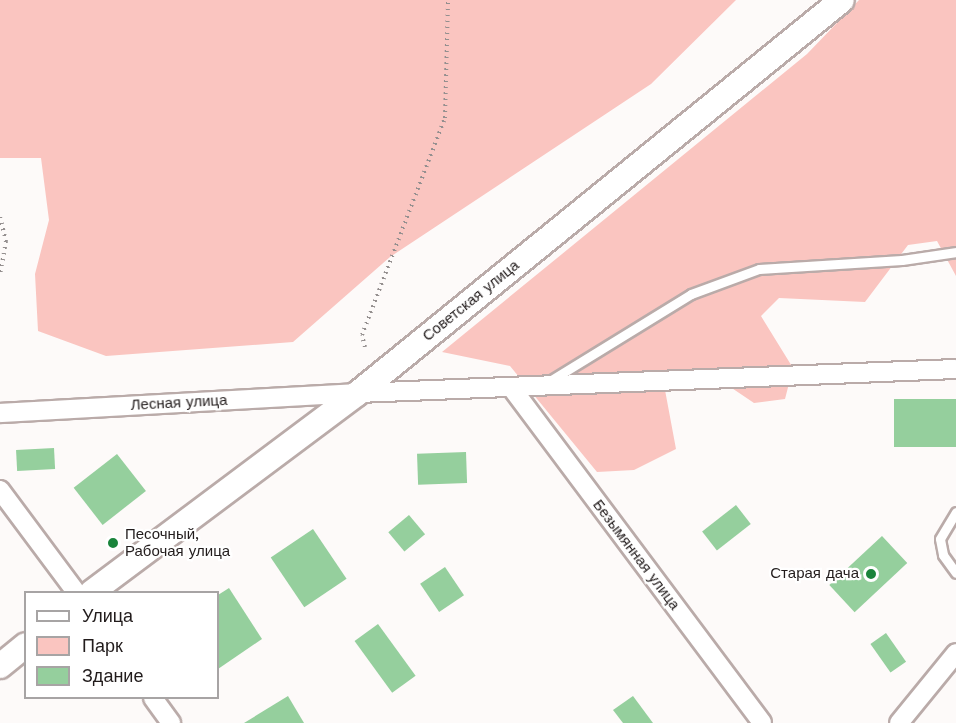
<!DOCTYPE html>
<meta charset="utf-8">
<style>
body{margin:0}
#map{position:relative;width:956px;height:723px;overflow:hidden;background:#fdfaf9;font-family:"Work Sans",sans-serif}
div>[style]{position:absolute}
.green>*{inset:0;background:#fac5c0}
.building>*{inset:0;background:#95cf9d;transform-origin:0 0}
.path>*{height:4px;margin-top:-2px;transform-origin:0;background:repeating-linear-gradient(90deg,#948f8f 0 1.5px,transparent 0 6px)}
.roads{filter:drop-shadow(2px 0 #baaba9) drop-shadow(-2px 0 #baaba9) drop-shadow(0 2px #baaba9) drop-shadow(0 -2px #baaba9)}
.service>*{height:9px;margin:-4.5px;padding:0 4.5px;transform-origin:4.5px;border-radius:4.5px;background:#fff}
.minor>*{height:18px;margin:-9px;padding:0 9px;transform-origin:9px;border-radius:9px;background:#fff}
.secondary>*{height:24px;margin:-12px;padding:0 12px;transform-origin:12px;border-radius:12px;background:#fff}
.dots>*{width:16px;height:16px;translate:-50% -50%;box-sizing:border-box;border:3px solid #fff;border-radius:50%}
span{translate:-50% -50%;white-space:nowrap;text-align:center;line-height:1.15;-webkit-text-stroke:4.5px #fff;paint-order:stroke}
.street-label{font-size:15px;color:#221c1c}
.poi-label{font-size:15px;color:#221c1c}
.left{translate:0 -50%;text-align:left}
.right{translate:-100% -50%;text-align:right}
.legend{position:absolute;left:24px;top:591px;width:195px;height:108px;box-sizing:border-box;background:#fff;border:2px solid #a7a4a4;margin:0;padding:8px 10px;list-style:none;font-size:18px;color:#221c1c}
.legend li{display:flex;align-items:center;gap:12px;height:30px}
.legend b{width:30px;border:2px solid #a7a4a4}
</style>
<div id="map">
<div class="green">
<div style="clip-path:polygon(0 0,736px 0,651px 84px,390px 257px,293px 342px,106px 356px,38px 331px,35px 274px,49px 220px,41px 158px,0 158px)"></div>
<div style="clip-path:polygon(859px 0,956px 0,956px 276px,937px 241px,908px 245px,865px 302px,779px 298px,761px 316px,793px 368px,785px 399px,754px 403px,708px 372px,676px 372px,665px 390px,676px 449px,634px 470px,597px 472px,510px 366px,442px 352px,807px 54px)"></div>
</div>
<div class="building">
<div style="left:956px;top:399px;width:48px;height:62px;rotate:90deg"></div>
<div style="left:54px;top:448px;width:21px;height:38px;rotate:87deg"></div>
<div style="left:466px;top:452px;width:31px;height:49px;rotate:88deg"></div>
<div style="left:117px;top:454px;width:47px;height:55px;rotate:52deg"></div>
<div style="left:736px;top:505px;width:24px;height:43px;rotate:52deg"></div>
<div style="left:409px;top:515px;width:25px;height:27px;rotate:50deg"></div>
<div style="left:313px;top:529px;width:60px;height:51px;rotate:56deg"></div>
<div style="left:882px;top:536px;width:37px;height:72px;rotate:47deg"></div>
<div style="left:445px;top:567px;width:34px;height:30px;rotate:56deg"></div>
<div style="clip-path:polygon(229px 588px,262px 639px,218px 669px,218px 595px)"></div>
<div style="left:378px;top:624px;width:64px;height:29px;rotate:54deg"></div>
<div style="left:886px;top:633px;width:35px;height:19px;rotate:55deg"></div>
<div style="clip-path:polygon(288px 696px,304px 723px,244px 723px)"></div>
<div style="clip-path:polygon(633px 696px,653px 723px,623px 723px,613px 710px)"></div>
</div>
<div class="path">
<div style="left:0;top:217px;width:25px;rotate:76deg"></div>
<div style="left:6px;top:241px;width:35px;rotate:100deg"></div>
<div style="left:365px;top:347px;width:12px;rotate:-104deg"></div>
<div style="left:362px;top:335px;width:232px;rotate:-69.1deg"></div>
<div style="left:445px;top:118px;width:118px;rotate:-88.5deg"></div>
</div>
<div class="roads">
<div class="service">
<div style="left:548px;top:382px;width:168px;rotate:-31.6deg"></div>
<div style="left:691px;top:294px;width:72px;rotate:-20.2deg"></div>
<div style="left:759px;top:269px;width:143px;rotate:-3.6deg"></div>
<div style="left:902px;top:260px;width:55px;rotate:-8.4deg"></div>
<div style="left:956px;top:512px;width:31px;rotate:121deg"></div>
<div style="left:940px;top:539px;width:16px;rotate:79deg"></div>
<div style="left:943px;top:555px;width:22px;rotate:54deg"></div>
</div>
<div class="minor">
<div style="left:511px;top:387px;width:419px;rotate:53.2deg"></div>
<div style="left:0;top:413px;width:359px;rotate:-3.2deg"></div>
<div style="left:358px;top:393px;width:598px;rotate:-2.3deg"></div>
<div style="left:0;top:490px;width:127px;rotate:53.3deg"></div>
<div style="left:153px;top:698px;width:31px;rotate:54deg"></div>
<div style="left:899px;top:723px;width:90px;rotate:-50.8deg"></div>
</div>
<div class="secondary">
<div style="left:92px;top:592px;width:332px;rotate:-36.8deg"></div>
<div style="left:358px;top:393px;width:623px;rotate:-39.08deg"></div>
<div style="left:0;top:666px;width:33px;rotate:-39deg"></div>
</div>
</div>
<div class="dots">
<div style="left:113px;top:543px;background:#1a843b"></div>
<div style="left:871px;top:574px;background:#1a843b"></div>
</div>
<div class="street-label">
<span style="left:471px;top:301px;rotate:-39deg">Советская улица</span>
<span style="left:179px;top:403px;rotate:-3deg">Лесная улица</span>
<span style="left:636px;top:555px;rotate:53deg">Безымянная улица</span>
</div>
<div class="poi-label">
<span class="left" style="left:125px;top:543px">Песочный,<br>Рабочая улица</span>
<span class="right" style="left:859px;top:574px">Старая дача</span>
</div>
<ul class="legend">
<li><b style="height:8px;background:#fff"></b>Улица</li>
<li><b style="height:16px;background:#fac5c0"></b>Парк</li>
<li><b style="height:16px;background:#95cf9d"></b>Здание</li>
</ul>
</div>
